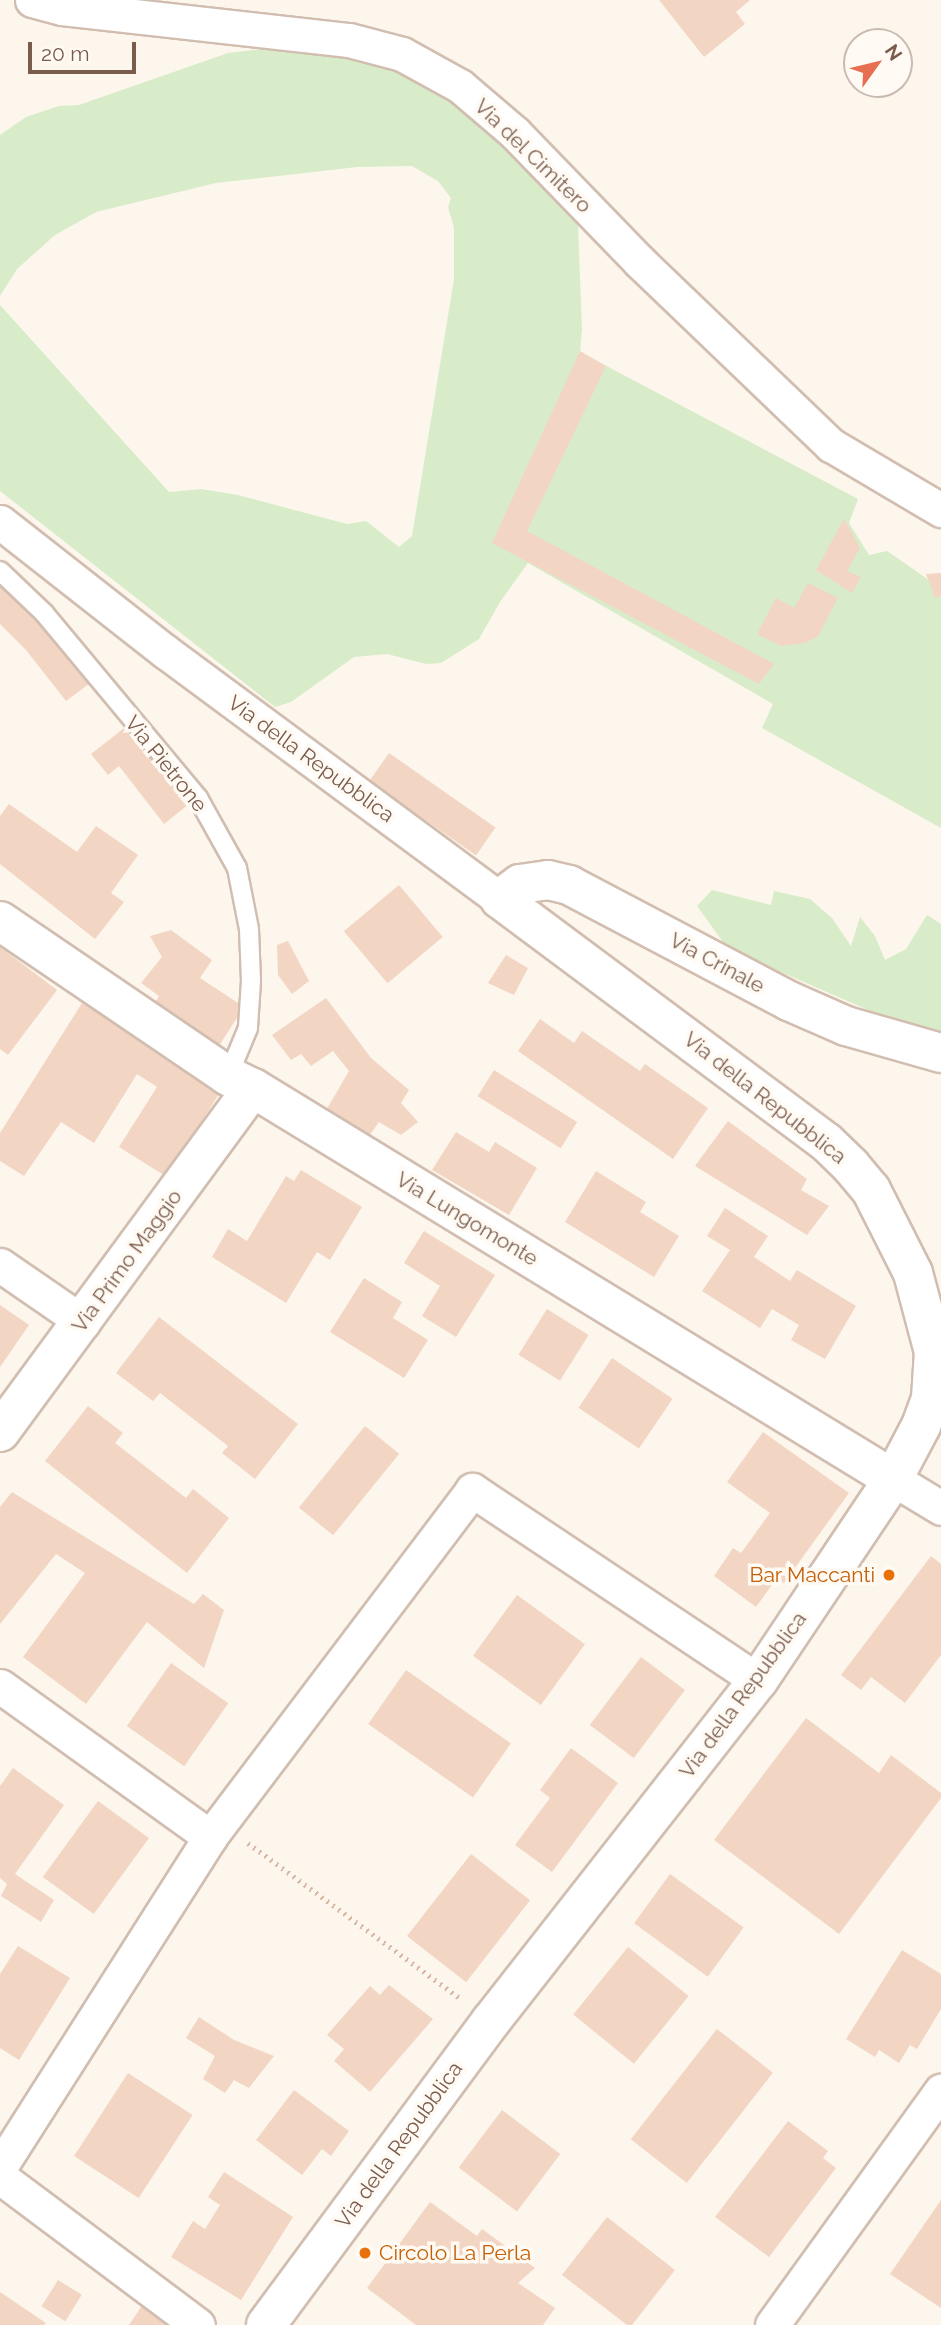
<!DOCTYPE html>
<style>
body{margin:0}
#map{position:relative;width:941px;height:2325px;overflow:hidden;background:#fdf6ec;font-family:Raleway,sans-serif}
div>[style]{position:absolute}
.green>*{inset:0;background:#d8ecc9}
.building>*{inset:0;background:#f3d5c3;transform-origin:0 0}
.path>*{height:4.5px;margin-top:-2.25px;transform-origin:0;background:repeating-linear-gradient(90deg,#d9b8a5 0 2px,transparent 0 7px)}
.roads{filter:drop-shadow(2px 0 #d1beb0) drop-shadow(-2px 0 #d1beb0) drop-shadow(0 2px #d1beb0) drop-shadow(0 -2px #d1beb0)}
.lane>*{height:18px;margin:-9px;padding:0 9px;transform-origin:9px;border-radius:9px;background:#fff}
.street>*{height:33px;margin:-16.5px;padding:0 16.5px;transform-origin:16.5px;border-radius:16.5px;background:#fff}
.secondary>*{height:38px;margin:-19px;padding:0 19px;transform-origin:19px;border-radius:19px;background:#fff}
.dots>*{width:19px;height:19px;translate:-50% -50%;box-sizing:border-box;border:4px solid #fffaf3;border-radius:50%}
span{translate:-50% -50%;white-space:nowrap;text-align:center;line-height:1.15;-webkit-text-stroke:7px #fffaf3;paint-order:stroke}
.street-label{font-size:21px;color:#7a5c4d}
.food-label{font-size:21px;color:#c56008}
.right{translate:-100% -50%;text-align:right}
.left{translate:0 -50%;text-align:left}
.north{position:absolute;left:843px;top:28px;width:70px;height:70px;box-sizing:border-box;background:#fffaf3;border:2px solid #cabbb1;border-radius:50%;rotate:56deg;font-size:19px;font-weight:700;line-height:28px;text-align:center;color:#7a5c4d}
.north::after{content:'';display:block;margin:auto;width:24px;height:32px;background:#e76f51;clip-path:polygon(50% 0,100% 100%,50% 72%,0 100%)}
.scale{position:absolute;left:28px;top:42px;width:108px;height:32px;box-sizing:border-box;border:4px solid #7a5c4d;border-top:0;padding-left:9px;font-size:21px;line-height:24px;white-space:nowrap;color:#7a5c4d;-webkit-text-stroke:5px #fffaf3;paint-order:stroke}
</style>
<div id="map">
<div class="green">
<div style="clip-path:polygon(305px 44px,396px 63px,436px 85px,562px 201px,578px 225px,582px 329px,580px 352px,858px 499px,849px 523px,869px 555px,887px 551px,929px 580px,941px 577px,941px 828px,762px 728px,773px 704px,528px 563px,500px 602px,479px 639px,441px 663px,426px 664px,387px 654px,354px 657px,291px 702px,275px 707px,0 491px,0 305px,169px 492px,201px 489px,238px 495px,347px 524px,366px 521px,399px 547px,412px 536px,454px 279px,454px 228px,448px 207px,451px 198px,438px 181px,412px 166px,357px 167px,216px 183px,96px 212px,55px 235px,17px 269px,0 296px,0 135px,26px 117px,59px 106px,79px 105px,228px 53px)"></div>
<div style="clip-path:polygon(712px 890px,771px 905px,774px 891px,810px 899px,832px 918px,851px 946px,860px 917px,875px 936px,885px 960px,906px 949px,927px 915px,941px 924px,941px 1032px,907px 1027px,728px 949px,697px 906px)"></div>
</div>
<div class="building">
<div style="clip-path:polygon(659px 0,750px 0,736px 12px,745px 24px,704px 57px)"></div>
<div style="clip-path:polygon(580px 351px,606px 366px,527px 531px,774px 664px,759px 684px,492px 543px)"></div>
<div style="clip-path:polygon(844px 519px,860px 548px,847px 571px,861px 577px,852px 593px,816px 570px)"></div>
<div style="clip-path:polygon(941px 573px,941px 596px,935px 598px,926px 574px)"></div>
<div style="clip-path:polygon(0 578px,39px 616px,93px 681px,66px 701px,26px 650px,0 624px)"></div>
<div style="clip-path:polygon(808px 583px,838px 598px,818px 636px,805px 643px,781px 646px,757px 634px,776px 598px,794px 608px)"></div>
<div style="clip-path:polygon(128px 725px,189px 804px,164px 824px,119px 766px,108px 775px,91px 754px)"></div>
<div style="left:389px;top:753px;width:130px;height:34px;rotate:35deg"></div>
<div style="clip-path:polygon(9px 804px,77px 852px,96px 826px,138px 855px,111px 893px,124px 902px,95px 939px,0 864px,0 816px)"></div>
<div style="left:399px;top:885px;width:68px;height:72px;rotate:50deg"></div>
<div style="clip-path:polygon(171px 930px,212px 960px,200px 978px,244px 1007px,217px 1049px,153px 1006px,159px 996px,141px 983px,162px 957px,150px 936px)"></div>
<div style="clip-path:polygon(288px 941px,309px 981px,292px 994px,278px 975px,277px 945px)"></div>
<div style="clip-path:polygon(0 947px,57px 990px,8px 1055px,0 1049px)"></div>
<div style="clip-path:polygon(506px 955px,528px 968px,514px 995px,488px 983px)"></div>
<div style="clip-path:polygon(326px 998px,371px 1058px,409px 1090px,401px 1103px,418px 1122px,401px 1135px,379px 1122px,367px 1139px,324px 1114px,349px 1071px,333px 1051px,311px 1066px,301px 1054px,291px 1060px,272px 1035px)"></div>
<div style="clip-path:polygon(82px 1003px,222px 1089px,167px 1177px,119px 1147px,157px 1087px,137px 1074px,94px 1143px,61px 1122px,24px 1176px,0 1161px,0 1133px)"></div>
<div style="clip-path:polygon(540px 1019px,574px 1043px,582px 1031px,640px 1071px,645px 1064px,708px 1108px,673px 1159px,518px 1051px)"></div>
<div style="left:494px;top:1070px;width:98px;height:31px;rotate:32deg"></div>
<div style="clip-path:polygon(728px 1121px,807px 1179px,801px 1190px,829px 1206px,807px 1235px,695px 1166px)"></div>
<div style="clip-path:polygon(456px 1132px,489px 1152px,495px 1142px,537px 1168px,509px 1215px,432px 1170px)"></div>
<div style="clip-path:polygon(301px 1170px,362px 1207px,330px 1260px,317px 1252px,286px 1303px,212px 1257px,228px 1229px,247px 1241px,286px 1176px,294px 1181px)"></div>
<div style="clip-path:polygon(596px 1171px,646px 1202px,640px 1212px,679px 1236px,654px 1277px,565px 1222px)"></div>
<div style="clip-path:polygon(725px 1208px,768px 1236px,754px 1257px,790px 1281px,797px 1270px,856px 1306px,825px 1359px,791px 1340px,799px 1325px,772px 1309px,760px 1328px,702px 1291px,730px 1250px,707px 1236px)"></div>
<div style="clip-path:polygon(424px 1231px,495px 1275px,456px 1337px,422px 1316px,440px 1286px,404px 1263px)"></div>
<div style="clip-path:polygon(364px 1278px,402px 1302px,393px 1318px,428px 1340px,404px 1378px,330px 1332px)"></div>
<div style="clip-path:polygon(0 1305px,29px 1325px,0 1367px)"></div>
<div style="left:547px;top:1309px;width:49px;height:54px;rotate:32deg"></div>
<div style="clip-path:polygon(159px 1317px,298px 1424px,255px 1479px,222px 1453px,228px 1446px,160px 1393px,153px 1401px,116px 1373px)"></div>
<div style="left:612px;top:1358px;width:73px;height:60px;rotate:34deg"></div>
<div style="clip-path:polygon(88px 1406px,123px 1433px,115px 1443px,186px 1498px,193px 1489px,229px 1518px,187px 1573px,45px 1461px)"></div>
<div style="left:365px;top:1426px;width:44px;height:105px;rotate:39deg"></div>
<div style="clip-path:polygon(763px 1432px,849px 1493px,784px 1583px,777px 1578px,756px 1607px,714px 1576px,733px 1548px,741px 1553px,770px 1513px,727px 1482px)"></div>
<div style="clip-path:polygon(12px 1492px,194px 1604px,203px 1594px,224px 1610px,204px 1668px,147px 1622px,86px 1704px,23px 1657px,85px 1573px,56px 1554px,0 1624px,0 1507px)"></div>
<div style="clip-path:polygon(931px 1556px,941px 1564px,941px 1655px,905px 1703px,871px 1677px,861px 1690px,841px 1675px)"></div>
<div style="left:517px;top:1595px;width:84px;height:75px;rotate:36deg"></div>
<div style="left:641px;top:1657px;width:55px;height:85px;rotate:37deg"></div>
<div style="left:171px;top:1663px;width:70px;height:77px;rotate:35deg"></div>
<div style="left:406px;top:1670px;width:128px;height:66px;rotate:35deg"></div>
<div style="clip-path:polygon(806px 1718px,879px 1773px,891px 1755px,941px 1793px,941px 1798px,839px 1934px,714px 1840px)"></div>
<div style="clip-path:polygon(571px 1748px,618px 1783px,552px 1872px,515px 1845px,550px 1798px,540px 1790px)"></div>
<div style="clip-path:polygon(13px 1768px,64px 1805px,15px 1874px,54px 1900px,41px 1922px,1px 1896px,7px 1884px,0 1878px,0 1786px)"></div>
<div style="left:98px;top:1801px;width:63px;height:94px;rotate:36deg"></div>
<div style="left:471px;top:1854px;width:75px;height:104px;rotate:38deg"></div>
<div style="left:670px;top:1874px;width:91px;height:61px;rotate:36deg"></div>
<div style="clip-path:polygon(18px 1946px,70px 1978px,19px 2060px,0 2048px,0 1974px)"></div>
<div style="left:628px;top:1947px;width:78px;height:87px;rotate:39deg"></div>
<div style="clip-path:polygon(902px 1950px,941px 1974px,941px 2009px,917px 2049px,910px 2045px,899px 2063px,879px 2050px,875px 2057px,846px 2039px)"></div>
<div style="clip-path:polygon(389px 1985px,433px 2019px,370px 2092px,334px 2061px,344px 2049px,327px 2035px,370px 1986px,380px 1995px)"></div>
<div style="clip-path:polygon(199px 2017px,234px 2040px,274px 2056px,249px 2088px,234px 2080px,225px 2093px,203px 2079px,215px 2056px,186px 2038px)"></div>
<div style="left:717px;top:2029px;width:71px;height:140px;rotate:38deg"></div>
<div style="left:128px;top:2073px;width:77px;height:99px;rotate:33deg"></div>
<div style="clip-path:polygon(294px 2090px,349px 2131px,331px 2156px,322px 2149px,302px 2175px,256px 2140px)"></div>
<div style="left:502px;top:2110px;width:73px;height:72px;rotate:37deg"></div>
<div style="clip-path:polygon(788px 2121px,828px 2151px,823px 2158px,836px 2168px,769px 2257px,715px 2217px)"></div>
<div style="clip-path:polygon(224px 2172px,293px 2217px,241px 2300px,171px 2257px,193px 2221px,205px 2229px,220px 2205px,208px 2197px)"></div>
<div style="clip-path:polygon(941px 2200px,941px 2308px,890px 2274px)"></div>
<div style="clip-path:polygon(430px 2202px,477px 2236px,482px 2229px,535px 2268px,518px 2283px,555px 2308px,543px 2325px,416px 2325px,367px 2288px)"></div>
<div style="clip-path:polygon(607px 2217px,675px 2270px,632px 2325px,627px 2325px,562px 2275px)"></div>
<div style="left:58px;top:2280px;width:28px;height:31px;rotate:32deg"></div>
<div style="clip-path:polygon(0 2292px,46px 2323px,44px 2325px,0 2325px)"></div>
<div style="clip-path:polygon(143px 2304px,175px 2325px,129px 2325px)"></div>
</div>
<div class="path">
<div style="left:248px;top:1843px;width:264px;rotate:36.2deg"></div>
</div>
<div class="roads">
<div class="lane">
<div style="left:0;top:571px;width:61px;rotate:43.7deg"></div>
<div style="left:44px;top:613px;width:241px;rotate:50.2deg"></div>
<div style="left:198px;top:798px;width:80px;rotate:60.9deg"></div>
<div style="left:237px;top:868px;width:62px;rotate:78.9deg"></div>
<div style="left:249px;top:929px;width:52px;rotate:87.8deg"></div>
<div style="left:251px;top:981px;width:47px;rotate:93.7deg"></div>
<div style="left:248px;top:1028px;width:52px;rotate:112.6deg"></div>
</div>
<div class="street">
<div style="left:32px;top:0;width:31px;rotate:15deg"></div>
<div style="left:62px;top:8px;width:289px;rotate:6.4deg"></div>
<div style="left:349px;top:40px;width:55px;rotate:14.8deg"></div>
<div style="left:402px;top:54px;width:66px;rotate:28.9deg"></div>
<div style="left:460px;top:86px;width:72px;rotate:40.5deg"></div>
<div style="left:515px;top:133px;width:180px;rotate:45.9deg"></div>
<div style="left:640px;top:262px;width:265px;rotate:43.8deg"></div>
<div style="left:831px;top:445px;width:128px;rotate:30.6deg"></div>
<div style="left:0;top:522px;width:211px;rotate:38.1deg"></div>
<div style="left:166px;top:652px;width:415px;rotate:36.5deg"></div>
<div style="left:0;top:1265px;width:101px;rotate:34.5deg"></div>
<div style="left:893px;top:1479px;width:56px;rotate:31.1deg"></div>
<div style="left:0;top:1686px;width:259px;rotate:35.7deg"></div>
<div style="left:0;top:2167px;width:391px;rotate:-57.5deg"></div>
<div style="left:210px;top:1837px;width:435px;rotate:-52.9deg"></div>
<div style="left:472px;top:1490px;width:344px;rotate:33.7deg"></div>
<div style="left:0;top:2177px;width:247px;rotate:36.8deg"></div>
<div style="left:772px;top:2325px;width:289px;rotate:-54.2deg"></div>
</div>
<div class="secondary">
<div style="left:0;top:921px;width:276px;rotate:34.2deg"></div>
<div style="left:228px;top:1076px;width:28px;rotate:26deg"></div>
<div style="left:253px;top:1088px;width:750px;rotate:31.42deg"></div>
<div style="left:0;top:1432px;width:427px;rotate:-53.7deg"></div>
<div style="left:266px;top:2325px;width:378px;rotate:-53.5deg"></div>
<div style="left:491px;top:2021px;width:432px;rotate:-51.9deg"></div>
<div style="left:758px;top:1681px;width:243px;rotate:-56.2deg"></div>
<div style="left:893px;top:1479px;width:60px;rotate:-62.2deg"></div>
<div style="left:921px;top:1426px;width:30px;rotate:-70deg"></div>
<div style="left:931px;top:1398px;width:46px;rotate:-86.3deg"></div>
<div style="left:934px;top:1352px;width:82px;rotate:-104.9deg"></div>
<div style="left:913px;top:1273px;width:93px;rotate:-116.8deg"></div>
<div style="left:871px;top:1190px;width:31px;rotate:-130deg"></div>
<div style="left:851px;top:1166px;width:35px;rotate:-136deg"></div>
<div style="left:826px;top:1142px;width:407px;rotate:-143.3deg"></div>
<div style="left:500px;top:899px;width:25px;rotate:-37deg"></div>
<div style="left:520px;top:884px;width:28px;rotate:-8deg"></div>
<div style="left:548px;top:880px;width:22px;rotate:13deg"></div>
<div style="left:569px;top:885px;width:249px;rotate:27.8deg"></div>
<div style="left:789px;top:1001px;width:62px;rotate:23.7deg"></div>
<div style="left:846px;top:1026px;width:99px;rotate:15.9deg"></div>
</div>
</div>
<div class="dots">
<div style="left:889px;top:1575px;background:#e8710a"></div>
<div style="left:365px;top:2253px;background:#e8710a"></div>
</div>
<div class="street-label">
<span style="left:533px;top:156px;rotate:44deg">Via del Cimitero</span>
<span style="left:311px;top:759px;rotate:36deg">Via della Repubblica</span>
<span style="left:166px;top:764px;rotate:51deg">Via Pietrone</span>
<span style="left:717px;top:963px;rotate:28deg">Via Crinale</span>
<span style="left:765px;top:1098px;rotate:38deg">Via della Repubblica</span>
<span style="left:467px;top:1219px;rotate:31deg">Via Lungomonte</span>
<span style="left:127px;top:1261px;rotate:-54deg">Via Primo Maggio</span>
<span style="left:743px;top:1695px;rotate:-54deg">Via della Repubblica</span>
<span style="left:399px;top:2145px;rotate:-54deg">Via della Repubblica</span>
</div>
<div class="food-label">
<span class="right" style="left:875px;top:1575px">Bar Maccanti</span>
<span class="left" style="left:379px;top:2253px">Circolo La Perla</span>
</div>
<div class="north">N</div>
<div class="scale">20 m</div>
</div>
